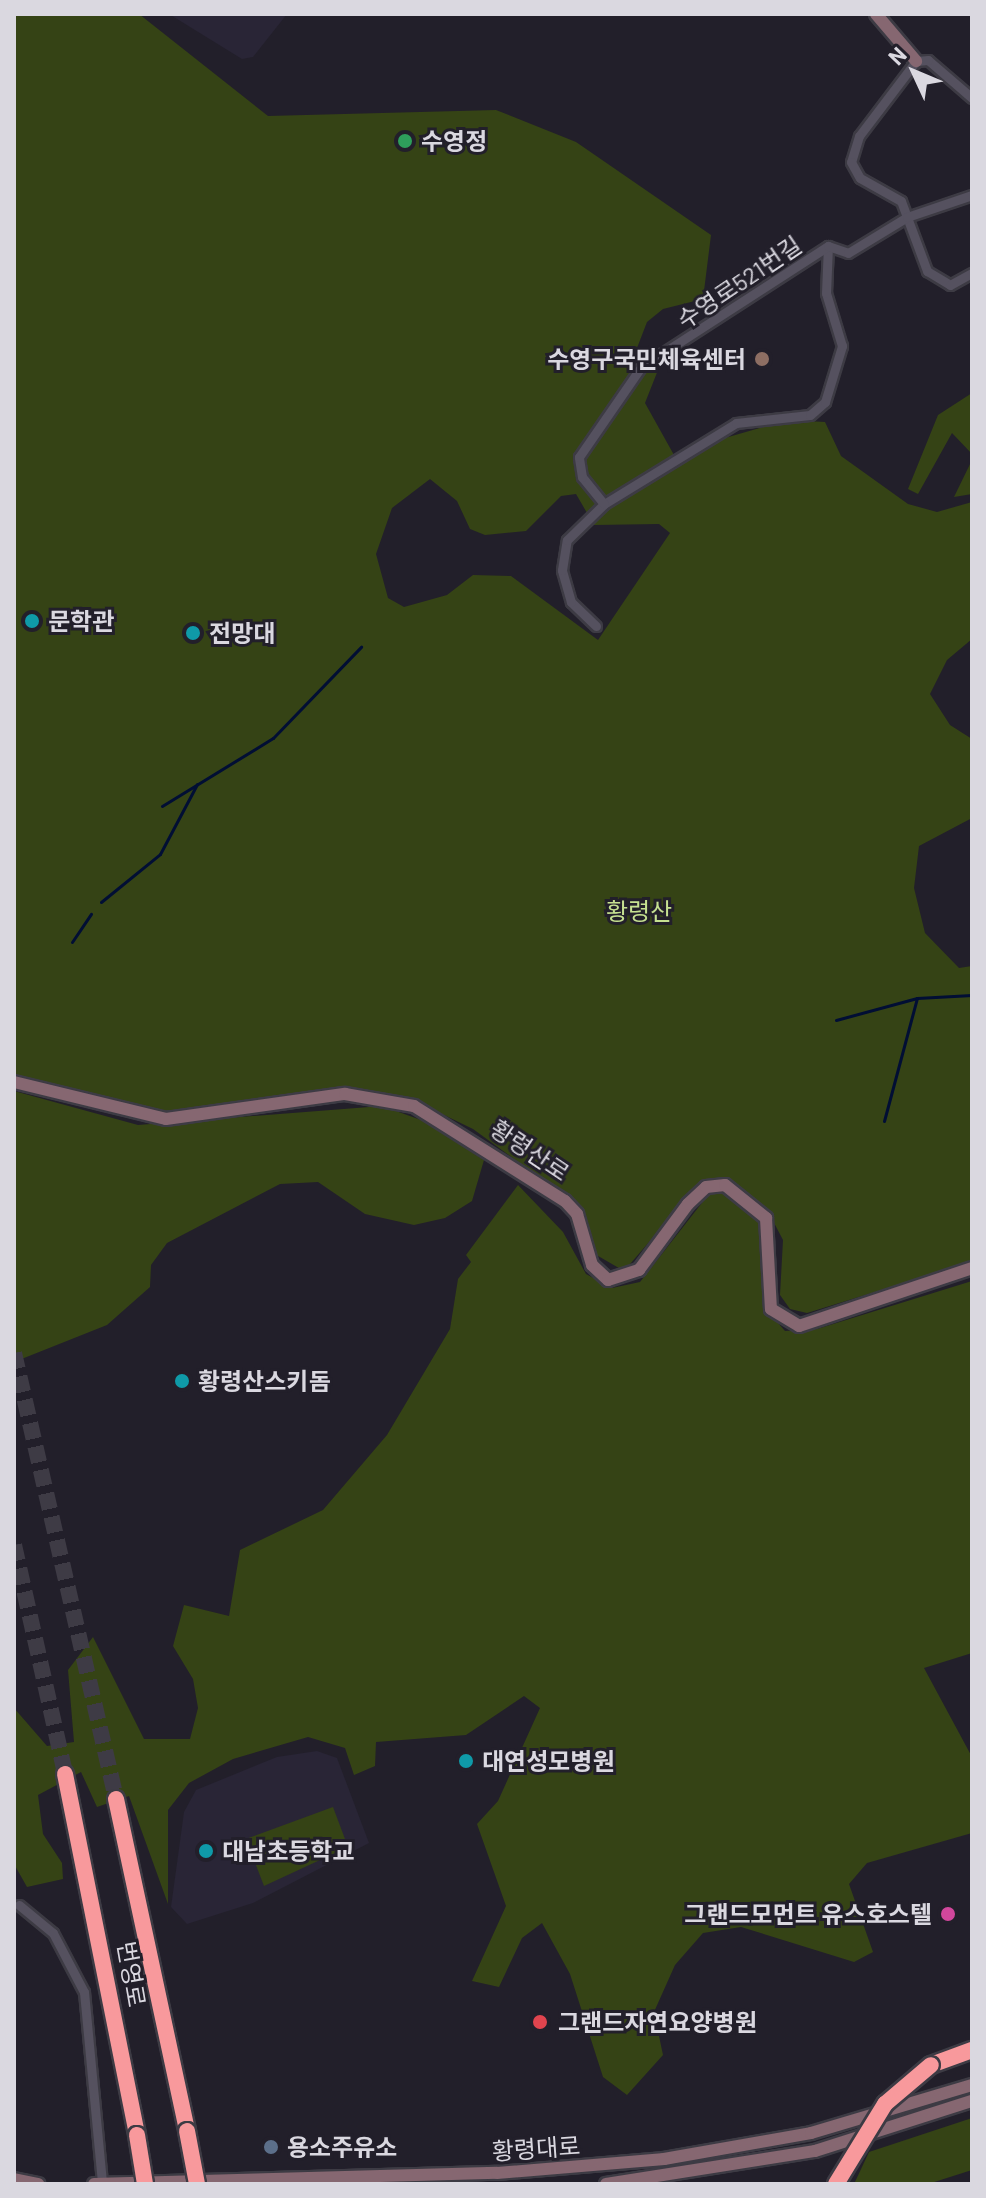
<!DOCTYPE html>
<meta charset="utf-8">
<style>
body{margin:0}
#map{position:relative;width:986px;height:2198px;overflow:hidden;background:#221f2a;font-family:Barlow,"Noto Sans KR",sans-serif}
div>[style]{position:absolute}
.built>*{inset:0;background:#292536}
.green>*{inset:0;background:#354315}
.stream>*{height:3px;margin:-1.5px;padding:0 1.5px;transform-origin:1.5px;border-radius:1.5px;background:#010e34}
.highway-tunnel>*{height:16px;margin-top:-8px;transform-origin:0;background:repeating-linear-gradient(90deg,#3e3b45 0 16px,transparent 0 24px)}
.roads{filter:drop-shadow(2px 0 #3d3b44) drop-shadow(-2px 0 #3d3b44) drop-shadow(0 2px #3d3b44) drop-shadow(0 -2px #3d3b44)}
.street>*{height:9px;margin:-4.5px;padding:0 4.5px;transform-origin:4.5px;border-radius:4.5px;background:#55515f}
.secondary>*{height:12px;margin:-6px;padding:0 6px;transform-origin:6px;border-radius:6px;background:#866771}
.highway>*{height:16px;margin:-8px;padding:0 8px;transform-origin:8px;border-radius:8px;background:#f8999c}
.bridges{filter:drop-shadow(2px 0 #3d3b44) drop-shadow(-2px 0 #3d3b44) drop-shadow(0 2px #3d3b44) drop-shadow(0 -2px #3d3b44)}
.highway-bridge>*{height:16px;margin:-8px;padding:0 8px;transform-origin:8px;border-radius:8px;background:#f8999c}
.dots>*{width:22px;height:22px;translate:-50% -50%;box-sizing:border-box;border:4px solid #221f2a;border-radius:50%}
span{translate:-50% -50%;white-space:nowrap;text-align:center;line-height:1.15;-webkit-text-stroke:6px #221f2a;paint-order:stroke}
.poi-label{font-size:24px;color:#dad8e0;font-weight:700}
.left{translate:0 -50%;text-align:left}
.right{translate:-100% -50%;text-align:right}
.street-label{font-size:24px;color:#dad8e0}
.park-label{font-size:24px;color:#c6e191}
.frame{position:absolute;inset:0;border:16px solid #dad8e0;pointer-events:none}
.north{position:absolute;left:874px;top:32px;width:80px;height:80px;-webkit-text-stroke:6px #221f2a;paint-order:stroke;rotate:314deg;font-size:22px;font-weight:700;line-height:32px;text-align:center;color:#dad8e0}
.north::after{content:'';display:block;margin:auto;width:28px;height:36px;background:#dad8e0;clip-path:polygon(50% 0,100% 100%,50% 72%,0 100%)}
</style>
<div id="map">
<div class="built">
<div style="clip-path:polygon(169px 14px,287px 14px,253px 57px,242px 59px)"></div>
<div style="clip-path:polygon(317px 1751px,337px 1758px,369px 1843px,253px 1903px,187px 1924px,171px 1907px,184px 1812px,196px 1790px,277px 1757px)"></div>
</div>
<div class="green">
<div style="clip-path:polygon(evenodd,14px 14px,139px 14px,268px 116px,496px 110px,576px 142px,711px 235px,703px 299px,663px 309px,647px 322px,637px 348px,658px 370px,645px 403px,679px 464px,718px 440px,787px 420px,825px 422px,841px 456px,908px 504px,937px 512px,972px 502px,972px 639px,947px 660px,930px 694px,950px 725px,972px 739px,972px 818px,919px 846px,914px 888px,925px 933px,959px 968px,972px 966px,972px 1262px,807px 1313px,790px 1309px,780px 1295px,783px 1240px,772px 1219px,730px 1179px,701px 1182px,624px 1271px,593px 1253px,586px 1218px,573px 1202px,473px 1129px,413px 1100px,349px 1090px,168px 1114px,14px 1078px,14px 14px,430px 479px,457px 501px,470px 529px,485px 535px,526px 531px,561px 496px,576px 494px,594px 525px,659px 524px,670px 533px,598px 640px,511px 576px,473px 575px,447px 595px,404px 607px,388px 598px,376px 554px,392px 508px,430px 479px)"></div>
<div style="clip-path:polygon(972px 393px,972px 454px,952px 433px,918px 494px,908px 489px,938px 415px)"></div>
<div style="clip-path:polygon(972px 460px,972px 494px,954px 497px)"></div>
<div style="clip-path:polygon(14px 1091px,138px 1125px,382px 1106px,421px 1120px,484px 1160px,472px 1201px,445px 1218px,414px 1225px,365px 1214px,318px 1182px,280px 1184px,167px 1243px,151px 1265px,150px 1287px,107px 1325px,14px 1362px)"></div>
<div style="clip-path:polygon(518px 1185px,563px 1232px,586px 1274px,612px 1288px,640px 1282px,712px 1190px,733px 1193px,761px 1221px,765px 1308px,785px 1331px,817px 1329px,972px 1281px,972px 1653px,924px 1668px,972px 1757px,972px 1833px,867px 1863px,849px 1884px,873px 1952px,854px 1962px,741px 1927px,703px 1933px,675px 1965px,654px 2012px,663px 2055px,627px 2095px,603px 2077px,570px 1974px,542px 1923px,522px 1938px,499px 1987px,472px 1981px,506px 1906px,477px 1824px,498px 1801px,540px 1708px,524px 1696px,466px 1735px,376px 1742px,375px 1766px,354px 1775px,345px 1748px,308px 1737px,233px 1759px,189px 1783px,168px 1810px,168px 1904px,129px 1796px,97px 1807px,81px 1772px,38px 1795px,43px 1834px,62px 1863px,63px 1879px,27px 1887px,14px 1864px,14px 1708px,47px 1746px,74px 1742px,68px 1670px,93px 1637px,144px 1739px,190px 1739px,198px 1708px,193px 1679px,173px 1646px,184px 1605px,229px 1616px,240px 1550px,323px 1510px,387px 1435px,450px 1329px,458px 1279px,471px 1262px,466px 1255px)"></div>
<div style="clip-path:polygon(333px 1807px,348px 1847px,264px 1886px,246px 1839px)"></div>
<div style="clip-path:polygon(972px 2118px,972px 2170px,928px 2184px,854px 2184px,869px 2152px)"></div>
</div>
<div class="stream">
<div style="left:162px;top:806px;width:130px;rotate:-31.5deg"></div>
<div style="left:273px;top:738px;width:127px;rotate:-46deg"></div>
<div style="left:101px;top:902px;width:76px;rotate:-39.1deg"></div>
<div style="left:160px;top:854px;width:79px;rotate:-62.1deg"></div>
<div style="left:72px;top:942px;width:34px;rotate:-56deg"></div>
<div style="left:836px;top:1020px;width:84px;rotate:-15.2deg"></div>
<div style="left:917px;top:998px;width:55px;rotate:-3.1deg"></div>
<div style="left:884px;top:1121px;width:127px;rotate:-75deg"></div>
</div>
<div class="highway-tunnel">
<div style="left:14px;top:1353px;width:458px;rotate:77.1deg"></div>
<div style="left:14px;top:1545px;width:235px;rotate:77.4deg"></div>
</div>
<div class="roads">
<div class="street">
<div style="left:972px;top:98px;width:58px;rotate:-139.2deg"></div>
<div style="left:928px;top:60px;width:12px;rotate:175deg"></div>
<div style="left:916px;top:61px;width:94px;rotate:127.2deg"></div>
<div style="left:859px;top:136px;width:27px;rotate:107deg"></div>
<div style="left:851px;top:162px;width:18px;rotate:61deg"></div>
<div style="left:860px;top:178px;width:47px;rotate:29.3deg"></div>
<div style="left:901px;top:201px;width:75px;rotate:69.6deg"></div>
<div style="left:927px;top:271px;width:27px;rotate:31deg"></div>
<div style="left:950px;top:285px;width:25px;rotate:-29deg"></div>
<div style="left:604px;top:504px;width:155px;rotate:-31.5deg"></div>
<div style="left:736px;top:423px;width:74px;rotate:-6.2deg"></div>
<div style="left:810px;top:415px;width:20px;rotate:-41deg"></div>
<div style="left:825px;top:402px;width:59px;rotate:-73.1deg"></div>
<div style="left:842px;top:346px;width:55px;rotate:-106.8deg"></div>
<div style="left:826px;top:293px;width:47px;rotate:-87.6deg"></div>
<div style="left:596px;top:626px;width:35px;rotate:-136deg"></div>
<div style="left:571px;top:602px;width:33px;rotate:-106deg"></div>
<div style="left:562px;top:570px;width:30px;rotate:-81deg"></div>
<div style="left:567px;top:540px;width:52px;rotate:-44.2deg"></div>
<div style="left:604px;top:504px;width:35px;rotate:-129deg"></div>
<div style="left:582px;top:477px;width:20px;rotate:-99deg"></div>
<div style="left:579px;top:457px;width:109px;rotate:-55.4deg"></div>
<div style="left:641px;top:367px;width:223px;rotate:-32.9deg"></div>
<div style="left:828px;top:246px;width:21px;rotate:19deg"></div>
<div style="left:848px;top:253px;width:69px;rotate:-31.4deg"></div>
<div style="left:907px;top:217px;width:69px;rotate:-18.7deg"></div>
<div style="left:19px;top:1905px;width:44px;rotate:39.5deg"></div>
<div style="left:53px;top:1933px;width:67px;rotate:62.3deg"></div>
<div style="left:84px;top:1992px;width:193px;rotate:84.6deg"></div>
</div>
<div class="secondary">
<div style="left:876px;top:14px;width:62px;rotate:49.6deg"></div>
<div style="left:14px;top:1082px;width:156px;rotate:13.7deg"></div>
<div style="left:166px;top:1119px;width:181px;rotate:-8deg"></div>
<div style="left:345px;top:1094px;width:70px;rotate:9.9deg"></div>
<div style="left:414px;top:1106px;width:178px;rotate:32.2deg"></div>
<div style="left:565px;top:1201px;width:18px;rotate:47deg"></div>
<div style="left:577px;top:1214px;width:53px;rotate:73.6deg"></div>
<div style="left:592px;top:1265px;width:22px;rotate:43deg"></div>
<div style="left:608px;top:1280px;width:33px;rotate:-18deg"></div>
<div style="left:639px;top:1270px;width:82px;rotate:-53.4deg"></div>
<div style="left:688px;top:1204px;width:25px;rotate:-43deg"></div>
<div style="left:706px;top:1187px;width:19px;rotate:-6deg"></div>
<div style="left:725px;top:1185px;width:53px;rotate:38.8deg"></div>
<div style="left:766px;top:1218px;width:91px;rotate:86.9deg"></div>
<div style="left:771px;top:1309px;width:33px;rotate:31deg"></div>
<div style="left:799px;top:1326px;width:182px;rotate:-18.5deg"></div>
<div style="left:14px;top:2179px;width:25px;rotate:12deg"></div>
<div style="left:94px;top:2184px;width:403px;rotate:-1.6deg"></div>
<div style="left:497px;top:2173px;width:168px;rotate:-4.8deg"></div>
<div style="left:664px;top:2159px;width:149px;rotate:-10deg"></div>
<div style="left:811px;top:2133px;width:168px;rotate:-16.6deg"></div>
<div style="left:606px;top:2184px;width:212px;rotate:-9deg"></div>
<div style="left:815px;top:2151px;width:165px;rotate:-17.7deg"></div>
</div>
<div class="highway">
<div style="left:65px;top:1774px;width:368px;rotate:78.7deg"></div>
<div style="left:116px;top:1799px;width:340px;rotate:77.9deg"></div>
<div style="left:931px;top:2065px;width:44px;rotate:-20.1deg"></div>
</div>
</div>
<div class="bridges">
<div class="highway-bridge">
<div style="left:187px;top:2131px;width:54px;rotate:79.3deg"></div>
<div style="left:137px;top:2135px;width:50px;rotate:80.7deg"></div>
<div style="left:836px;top:2184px;width:94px;rotate:-58.5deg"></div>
<div style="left:885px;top:2104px;width:60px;rotate:-40.3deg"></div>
</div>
</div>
<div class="dots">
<div style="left:405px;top:141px;background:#2e9e5b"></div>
<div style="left:762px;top:359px;background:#8d6e63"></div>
<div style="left:32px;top:621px;background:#0f9aa8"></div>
<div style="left:193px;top:633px;background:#0f9aa8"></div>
<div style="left:182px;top:1381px;background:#0f9aa8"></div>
<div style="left:466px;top:1761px;background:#0f9aa8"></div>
<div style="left:206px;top:1851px;background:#0f9aa8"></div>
<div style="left:948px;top:1914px;background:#d1479c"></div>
<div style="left:540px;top:2022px;background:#e0444e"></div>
<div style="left:271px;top:2147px;background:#5c6f8a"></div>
</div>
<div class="poi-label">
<span class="left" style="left:421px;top:141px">수영정</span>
<span class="right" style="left:746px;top:359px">수영구국민체육센터</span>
<span class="left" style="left:48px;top:621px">문학관</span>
<span class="left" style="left:209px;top:633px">전망대</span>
<span class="left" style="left:198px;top:1381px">황령산스키돔</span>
<span class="left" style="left:482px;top:1761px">대연성모병원</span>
<span class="left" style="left:222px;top:1851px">대남초등학교</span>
<span class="right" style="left:932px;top:1914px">그랜드모먼트 유스호스텔</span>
<span class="left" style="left:558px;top:2022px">그랜드자연요양병원</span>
<span class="left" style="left:287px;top:2147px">용소주유소</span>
</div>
<div class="street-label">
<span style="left:739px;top:282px;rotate:-34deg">수영로521번길</span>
<span style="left:530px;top:1150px;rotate:34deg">황령산로</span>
<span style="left:132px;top:1974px;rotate:80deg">번영로</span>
<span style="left:536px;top:2148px;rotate:-4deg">황령대로</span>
</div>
<div class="park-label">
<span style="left:639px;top:911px">황령산</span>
</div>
<div class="frame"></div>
<div class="north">N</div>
</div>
